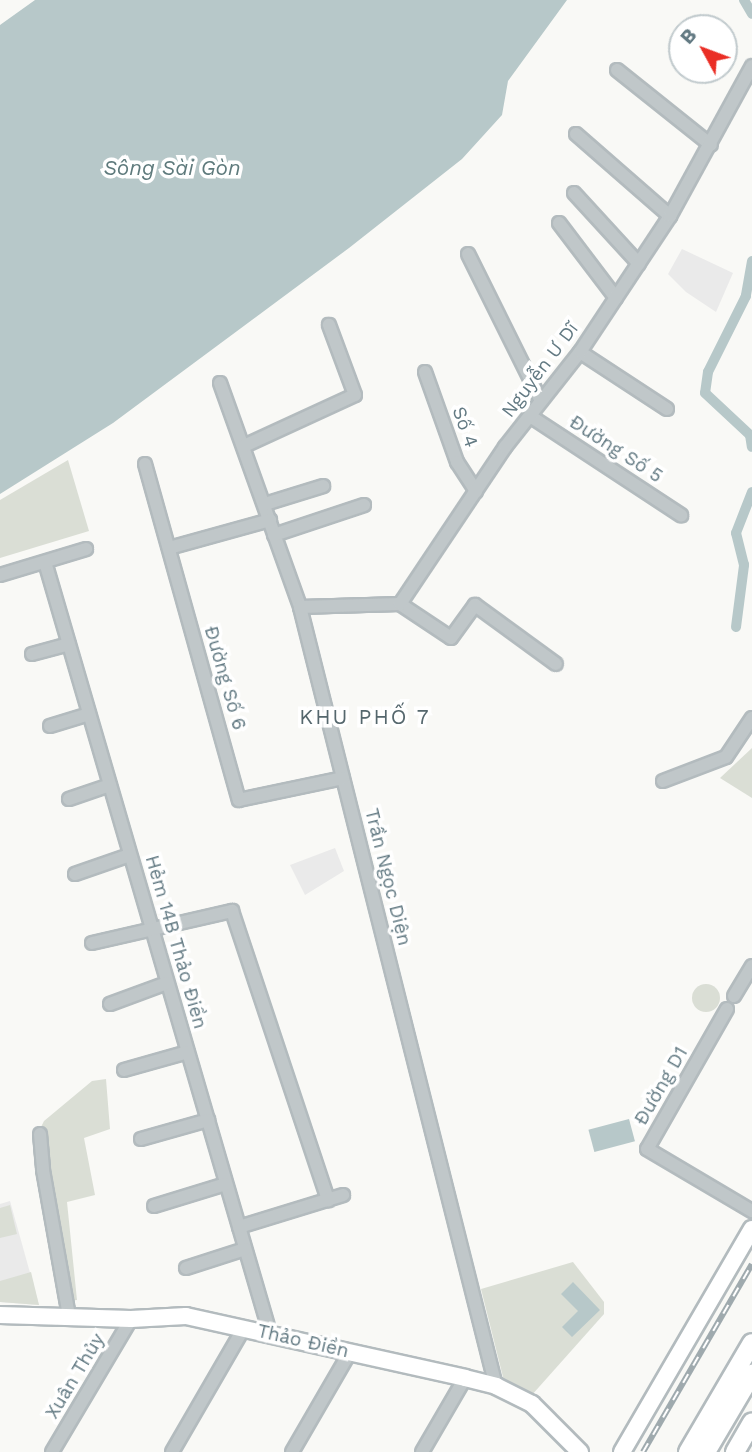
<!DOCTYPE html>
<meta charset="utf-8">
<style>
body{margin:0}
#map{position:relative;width:752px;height:1452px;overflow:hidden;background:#f9f9f6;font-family:"Work Sans",sans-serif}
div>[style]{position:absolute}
.built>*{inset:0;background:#eaeaea}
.green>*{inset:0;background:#daded5}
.round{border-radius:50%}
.water>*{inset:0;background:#b7c8c9;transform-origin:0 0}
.canal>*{height:10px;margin:-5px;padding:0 5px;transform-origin:5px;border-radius:5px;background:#b7c8c9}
.roads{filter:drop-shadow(2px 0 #b3bbbe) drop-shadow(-2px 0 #b3bbbe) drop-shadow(0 2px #b3bbbe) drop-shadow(0 -2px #b3bbbe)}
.minor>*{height:12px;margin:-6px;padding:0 6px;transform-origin:6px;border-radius:6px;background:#c0c7c9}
.major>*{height:16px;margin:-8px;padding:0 8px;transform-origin:8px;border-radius:8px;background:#fff}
.highway>*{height:18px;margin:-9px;padding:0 9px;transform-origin:9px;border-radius:9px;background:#fff}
.rail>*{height:6px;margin-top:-3px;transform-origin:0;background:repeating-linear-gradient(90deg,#fff 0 10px,#9faaae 0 20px);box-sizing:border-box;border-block:2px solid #9faaae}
span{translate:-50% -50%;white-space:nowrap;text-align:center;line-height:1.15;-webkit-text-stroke:7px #fff;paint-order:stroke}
.street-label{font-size:19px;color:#637a83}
.water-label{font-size:21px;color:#5e7a7c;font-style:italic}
.neighbourhood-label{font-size:21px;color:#55676d;letter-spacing:2px}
.north{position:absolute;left:668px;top:14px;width:70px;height:70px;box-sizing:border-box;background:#fff;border:2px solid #c1cacd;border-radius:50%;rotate:311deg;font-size:19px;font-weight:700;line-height:28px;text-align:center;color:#637a83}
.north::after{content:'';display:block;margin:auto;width:24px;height:32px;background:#ea2e25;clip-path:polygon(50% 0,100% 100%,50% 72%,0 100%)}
</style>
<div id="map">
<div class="built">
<div style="clip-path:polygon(682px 249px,733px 273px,716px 312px,686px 292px,668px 274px)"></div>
<div style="clip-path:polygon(335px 848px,344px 871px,305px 895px,290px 865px)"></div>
<div style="clip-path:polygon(10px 1201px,39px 1305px,0 1302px,0 1204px)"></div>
</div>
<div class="green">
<div style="clip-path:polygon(68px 460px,89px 531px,0 558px,0 500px)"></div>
<div style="clip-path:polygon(752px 748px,752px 798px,720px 778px)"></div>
<div class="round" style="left:692px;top:984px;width:28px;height:28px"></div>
<div style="clip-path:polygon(106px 1079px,110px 1129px,84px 1138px,95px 1195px,67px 1202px,77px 1300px,68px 1301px,37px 1135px,44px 1121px,92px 1081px)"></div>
<div style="clip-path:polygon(10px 1205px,17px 1234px,0 1238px,0 1208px)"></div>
<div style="clip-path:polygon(573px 1262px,604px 1302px,604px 1314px,531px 1396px,504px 1381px,481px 1289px)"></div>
<div style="clip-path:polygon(31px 1272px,39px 1305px,0 1302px,0 1281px)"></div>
</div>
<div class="water">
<div style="clip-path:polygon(35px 0,567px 0,508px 81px,502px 115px,462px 159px,349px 248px,113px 423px,0 494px,0 25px)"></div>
<div style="left:629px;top:1119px;width:23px;height:42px;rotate:75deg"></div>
<div style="clip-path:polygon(573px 1282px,600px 1310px,572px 1337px,562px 1327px,578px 1311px,561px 1294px)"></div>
</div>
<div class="canal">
<div style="left:744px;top:0;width:16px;rotate:60deg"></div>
<div style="left:752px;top:261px;width:36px;rotate:100deg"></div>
<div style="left:746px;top:296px;width:85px;rotate:116.6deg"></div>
<div style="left:708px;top:372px;width:21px;rotate:98deg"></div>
<div style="left:705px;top:393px;width:62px;rotate:43deg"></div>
<div style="left:750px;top:435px;width:12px;rotate:81deg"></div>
<div style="left:736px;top:627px;width:63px;rotate:-82.6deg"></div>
<div style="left:744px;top:565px;width:33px;rotate:-104deg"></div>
<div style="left:736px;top:533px;width:44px;rotate:-68.7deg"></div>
</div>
<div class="roads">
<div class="minor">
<div style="left:617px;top:70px;width:120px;rotate:38.6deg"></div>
<div style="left:576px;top:134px;width:125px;rotate:41.1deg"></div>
<div style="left:574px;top:193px;width:96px;rotate:47.5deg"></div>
<div style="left:559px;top:223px;width:94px;rotate:52.8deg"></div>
<div style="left:468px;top:254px;width:164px;rotate:63.6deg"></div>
<div style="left:580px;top:352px;width:104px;rotate:33.2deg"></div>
<div style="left:425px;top:372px;width:96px;rotate:70.4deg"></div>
<div style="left:457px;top:462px;width:35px;rotate:57deg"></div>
<div style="left:220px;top:383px;width:238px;rotate:70.3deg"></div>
<div style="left:300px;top:607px;width:803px;rotate:75.88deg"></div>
<div style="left:530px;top:416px;width:181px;rotate:33.3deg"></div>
<div style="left:244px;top:446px;width:122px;rotate:-24.7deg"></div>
<div style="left:355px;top:395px;width:75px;rotate:-110.4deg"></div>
<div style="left:145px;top:464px;width:349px;rotate:74.4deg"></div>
<div style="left:239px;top:800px;width:106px;rotate:-11.9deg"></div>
<div style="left:265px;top:504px;width:61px;rotate:-17.2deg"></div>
<div style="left:274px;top:535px;width:95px;rotate:-18.4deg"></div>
<div style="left:169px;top:548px;width:105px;rotate:-15.5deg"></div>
<div style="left:45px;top:562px;width:803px;rotate:73.73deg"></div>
<div style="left:0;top:575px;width:90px;rotate:-16.8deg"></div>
<div style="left:400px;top:604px;width:61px;rotate:33.7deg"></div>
<div style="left:451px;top:638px;width:41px;rotate:-54deg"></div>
<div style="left:475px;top:605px;width:100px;rotate:36.1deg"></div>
<div style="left:300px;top:607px;width:100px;rotate:-1.7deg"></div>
<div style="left:400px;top:604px;width:189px;rotate:-56.2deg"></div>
<div style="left:505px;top:447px;width:121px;rotate:-51.7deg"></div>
<div style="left:580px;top:352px;width:163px;rotate:-56.5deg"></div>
<div style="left:670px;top:216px;width:171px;rotate:-61.3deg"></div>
<div style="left:32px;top:654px;width:38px;rotate:-15deg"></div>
<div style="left:50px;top:726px;width:41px;rotate:-17.1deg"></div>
<div style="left:663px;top:781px;width:67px;rotate:-20.9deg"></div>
<div style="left:726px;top:757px;width:47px;rotate:-56.3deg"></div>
<div style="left:69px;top:799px;width:43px;rotate:-18.9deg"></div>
<div style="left:75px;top:874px;width:58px;rotate:-19.1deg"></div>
<div style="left:92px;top:943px;width:144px;rotate:-12.9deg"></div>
<div style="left:232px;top:911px;width:305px;rotate:71.6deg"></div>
<div style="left:734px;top:996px;width:35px;rotate:-59deg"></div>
<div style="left:110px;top:1004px;width:61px;rotate:-20.2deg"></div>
<div style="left:727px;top:1009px;width:161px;rotate:119.7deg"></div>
<div style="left:647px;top:1149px;width:122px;rotate:30.6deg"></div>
<div style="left:124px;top:1070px;width:66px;rotate:-15.7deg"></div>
<div style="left:40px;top:1134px;width:36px;rotate:85deg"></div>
<div style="left:43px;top:1170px;width:148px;rotate:79.9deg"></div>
<div style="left:141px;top:1139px;width:70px;rotate:-15.8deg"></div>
<div style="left:154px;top:1206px;width:75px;rotate:-17deg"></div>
<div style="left:239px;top:1227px;width:109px;rotate:-17.1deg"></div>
<div style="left:186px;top:1268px;width:62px;rotate:-17.9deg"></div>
<div style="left:52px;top:1452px;width:155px;rotate:-59.3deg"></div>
<div style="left:172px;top:1452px;width:143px;rotate:-59.9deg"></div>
<div style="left:292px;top:1452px;width:116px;rotate:-59.9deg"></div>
<div style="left:422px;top:1452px;width:86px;rotate:-59.8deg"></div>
</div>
<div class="major">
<div style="left:0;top:1315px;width:131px;rotate:1.7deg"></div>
<div style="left:131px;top:1319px;width:55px;rotate:-3.1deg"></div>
<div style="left:186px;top:1316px;width:286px;rotate:12.5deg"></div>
<div style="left:465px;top:1378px;width:32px;rotate:14deg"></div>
<div style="left:496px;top:1386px;width:40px;rotate:26.6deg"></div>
<div style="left:532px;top:1404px;width:68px;rotate:45deg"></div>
<div style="left:622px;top:1452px;width:258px;rotate:-59.8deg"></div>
</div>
<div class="highway">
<div style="left:688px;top:1452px;width:126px;rotate:-59.6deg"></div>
<div style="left:706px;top:1452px;width:91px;rotate:-59.5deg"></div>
<div style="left:735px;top:1452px;width:34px;rotate:-60deg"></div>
</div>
</div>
<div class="rail">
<div style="left:643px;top:1452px;width:217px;rotate:-59.9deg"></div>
</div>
<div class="street-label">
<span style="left:540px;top:370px;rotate:-53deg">Nguyễn Ư Dĩ</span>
<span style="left:465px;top:427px;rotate:70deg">Số 4</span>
<span style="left:616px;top:449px;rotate:33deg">Đường Số 5</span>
<span style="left:225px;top:678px;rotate:74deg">Đường Số 6</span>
<span style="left:388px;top:877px;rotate:76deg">Trần Ngọc Diện</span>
<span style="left:176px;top:942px;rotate:74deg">Hẻm 14B Thảo Điền</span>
<span style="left:661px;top:1086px;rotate:-60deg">Đường D1</span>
<span style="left:303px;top:1341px;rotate:13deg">Thảo Điền</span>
<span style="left:75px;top:1376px;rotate:-59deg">Xuân Thủy</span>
</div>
<div class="water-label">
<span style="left:172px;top:168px">Sông Sài Gòn</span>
</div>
<div class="neighbourhood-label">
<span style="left:365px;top:717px">KHU PHỐ 7</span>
</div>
<div class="north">B</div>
</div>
